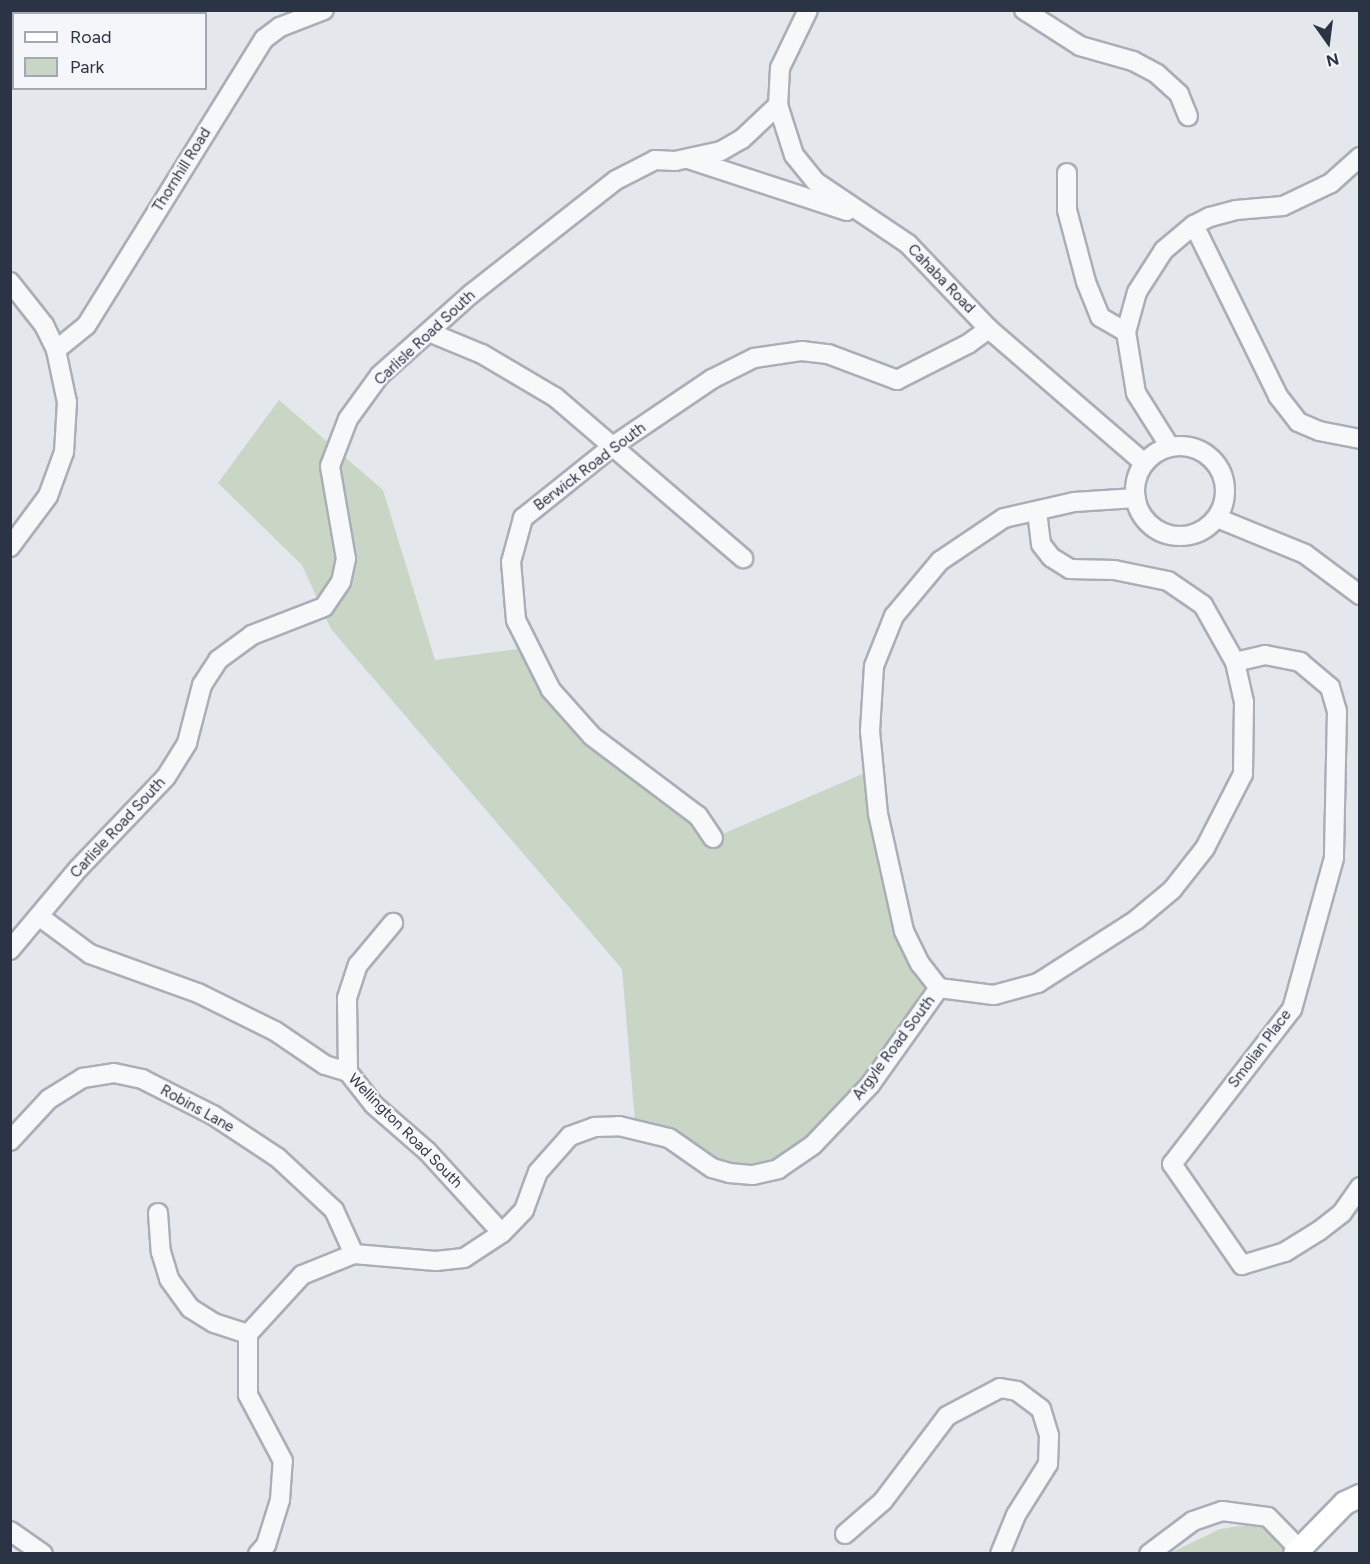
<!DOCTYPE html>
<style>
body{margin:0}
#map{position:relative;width:1370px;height:1564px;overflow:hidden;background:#e4e7ec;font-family:Figtree,sans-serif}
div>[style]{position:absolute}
.green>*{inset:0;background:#c9d6c5}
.roads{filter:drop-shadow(2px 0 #a9aeb7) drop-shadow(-2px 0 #a9aeb7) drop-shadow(0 2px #a9aeb7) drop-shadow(0 -2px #a9aeb7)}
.minor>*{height:18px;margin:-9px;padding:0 9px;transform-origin:9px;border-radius:9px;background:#f7f8fa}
.minor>.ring{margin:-9px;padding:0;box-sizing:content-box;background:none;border:18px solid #f7f8fa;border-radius:50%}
.major>*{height:22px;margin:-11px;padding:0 11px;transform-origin:11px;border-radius:11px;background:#fff}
span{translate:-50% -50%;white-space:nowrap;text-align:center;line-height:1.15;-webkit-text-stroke:4.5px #f4f6f9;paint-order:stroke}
.street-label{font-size:15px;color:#2b3445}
.frame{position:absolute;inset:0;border:12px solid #2b3445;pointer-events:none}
.legend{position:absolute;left:12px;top:12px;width:195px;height:78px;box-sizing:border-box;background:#f4f6f9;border:2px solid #a4a8b1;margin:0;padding:8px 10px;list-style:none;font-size:18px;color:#2b3445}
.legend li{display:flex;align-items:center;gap:12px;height:30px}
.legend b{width:30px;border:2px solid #a4a8b1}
.north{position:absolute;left:1298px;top:12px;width:60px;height:60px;-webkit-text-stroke:4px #f4f6f9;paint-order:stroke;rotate:166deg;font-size:16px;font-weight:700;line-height:24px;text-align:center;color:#2b3445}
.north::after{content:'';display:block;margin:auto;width:21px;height:27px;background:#2b3445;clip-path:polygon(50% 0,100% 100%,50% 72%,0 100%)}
</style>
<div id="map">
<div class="green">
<div style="clip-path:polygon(279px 400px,383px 490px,435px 660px,518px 649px,553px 702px,713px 838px,867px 772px,930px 992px,806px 1145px,773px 1165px,742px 1170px,714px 1163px,678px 1132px,635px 1122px,622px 969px,331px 629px,302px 565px,218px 483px)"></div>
<div style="clip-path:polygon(1266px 1522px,1292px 1554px,1168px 1554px,1220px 1529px)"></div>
</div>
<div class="roads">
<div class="minor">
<div style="left:808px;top:10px;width:64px;rotate:115.8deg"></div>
<div style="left:780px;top:68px;width:37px;rotate:93deg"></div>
<div style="left:778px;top:105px;width:52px;rotate:72.3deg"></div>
<div style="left:794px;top:155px;width:35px;rotate:51deg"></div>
<div style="left:816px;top:182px;width:111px;rotate:34deg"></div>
<div style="left:908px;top:244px;width:117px;rotate:46.4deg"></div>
<div style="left:989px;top:329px;width:205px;rotate:40.8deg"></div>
<div style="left:1024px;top:10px;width:67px;rotate:32.7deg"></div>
<div style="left:1080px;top:46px;width:55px;rotate:15.8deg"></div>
<div style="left:1133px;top:61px;width:27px;rotate:28deg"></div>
<div style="left:1157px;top:74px;width:30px;rotate:42deg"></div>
<div style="left:1179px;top:94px;width:24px;rotate:68deg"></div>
<div style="left:688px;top:159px;width:167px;rotate:18.1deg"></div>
<div style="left:1067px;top:173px;width:37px;rotate:90deg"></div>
<div style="left:1067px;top:210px;width:74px;rotate:75.2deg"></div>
<div style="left:1086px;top:282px;width:38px;rotate:68deg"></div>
<div style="left:1100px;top:317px;width:30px;rotate:30deg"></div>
<div style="left:1194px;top:225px;width:191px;rotate:63.8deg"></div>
<div style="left:1278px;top:396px;width:33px;rotate:52deg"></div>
<div style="left:1298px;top:422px;width:23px;rotate:23deg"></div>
<div style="left:1319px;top:431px;width:42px;rotate:11deg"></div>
<div style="left:10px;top:282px;width:55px;rotate:51.7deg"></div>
<div style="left:44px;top:325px;width:28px;rotate:64deg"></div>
<div style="left:56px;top:350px;width:53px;rotate:78.1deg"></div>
<div style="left:67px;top:402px;width:50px;rotate:93.4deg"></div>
<div style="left:64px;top:452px;width:47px;rotate:110deg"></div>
<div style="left:48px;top:496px;width:64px;rotate:126.7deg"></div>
<div style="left:431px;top:333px;width:55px;rotate:22.4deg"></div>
<div style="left:482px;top:354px;width:85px;rotate:30.5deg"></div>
<div style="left:555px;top:397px;width:248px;rotate:40.6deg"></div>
<div style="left:56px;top:350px;width:38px;rotate:-39deg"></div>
<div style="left:86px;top:326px;width:338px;rotate:-58.2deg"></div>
<div style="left:264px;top:39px;width:20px;rotate:-37deg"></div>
<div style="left:280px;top:27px;width:47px;rotate:-21.1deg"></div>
<div class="ring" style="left:1135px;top:446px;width:72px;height:72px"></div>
<div style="left:1170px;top:447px;width:64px;rotate:-122.2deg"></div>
<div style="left:1136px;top:393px;width:62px;rotate:-99.3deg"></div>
<div style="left:1126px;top:332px;width:41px;rotate:-74.6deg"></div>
<div style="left:1137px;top:292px;width:50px;rotate:-57.3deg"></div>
<div style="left:1164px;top:250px;width:39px;rotate:-40deg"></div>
<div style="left:1194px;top:225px;width:18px;rotate:-27deg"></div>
<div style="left:1210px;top:217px;width:27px;rotate:-15deg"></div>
<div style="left:1236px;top:210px;width:47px;rotate:-4.9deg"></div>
<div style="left:1283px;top:206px;width:53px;rotate:-25.6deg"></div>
<div style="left:1331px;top:183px;width:39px;rotate:-42deg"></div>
<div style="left:1217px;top:518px;width:95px;rotate:22.2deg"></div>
<div style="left:1305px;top:554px;width:69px;rotate:36.7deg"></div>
<div style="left:1235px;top:662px;width:31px;rotate:-13deg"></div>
<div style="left:1265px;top:655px;width:36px;rotate:11deg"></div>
<div style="left:1300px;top:662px;width:39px;rotate:40deg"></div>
<div style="left:1330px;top:687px;width:25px;rotate:74deg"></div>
<div style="left:1337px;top:711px;width:147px;rotate:91.2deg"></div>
<div style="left:1334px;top:858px;width:157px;rotate:105.5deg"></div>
<div style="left:1292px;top:1009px;width:196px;rotate:127.7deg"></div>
<div style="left:1172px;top:1164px;width:123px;rotate:55.3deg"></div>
<div style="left:1242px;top:1265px;width:45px;rotate:-16.8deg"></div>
<div style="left:1285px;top:1252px;width:40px;rotate:-32deg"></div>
<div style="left:1319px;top:1231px;width:29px;rotate:-38deg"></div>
<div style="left:1342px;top:1213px;width:32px;rotate:-55deg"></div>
<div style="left:713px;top:838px;width:27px;rotate:-124deg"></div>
<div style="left:698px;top:816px;width:133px;rotate:-143deg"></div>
<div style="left:592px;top:736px;width:62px;rotate:-131.7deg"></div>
<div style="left:551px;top:690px;width:78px;rotate:-116.6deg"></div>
<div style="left:516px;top:620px;width:58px;rotate:-94.9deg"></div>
<div style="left:511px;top:562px;width:46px;rotate:-74.7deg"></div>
<div style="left:523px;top:518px;width:115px;rotate:-38.7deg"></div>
<div style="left:613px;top:446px;width:120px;rotate:-34.1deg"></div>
<div style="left:712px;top:379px;width:47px;rotate:-26.6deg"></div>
<div style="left:754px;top:358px;width:49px;rotate:-8.3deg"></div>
<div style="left:802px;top:351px;width:26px;rotate:7deg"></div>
<div style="left:828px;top:354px;width:74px;rotate:20.6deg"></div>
<div style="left:897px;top:380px;width:80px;rotate:-26.9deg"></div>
<div style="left:968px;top:344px;width:26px;rotate:-36deg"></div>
<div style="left:40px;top:917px;width:62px;rotate:36.5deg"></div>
<div style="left:90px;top:954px;width:115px;rotate:19.9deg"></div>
<div style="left:198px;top:993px;width:86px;rotate:26.3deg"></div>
<div style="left:275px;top:1031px;width:60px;rotate:34.2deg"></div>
<div style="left:325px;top:1065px;width:24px;rotate:17deg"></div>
<div style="left:348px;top:1072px;width:42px;rotate:51.8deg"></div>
<div style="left:374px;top:1105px;width:70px;rotate:41deg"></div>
<div style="left:427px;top:1151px;width:111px;rotate:47.6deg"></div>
<div style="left:10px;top:950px;width:106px;rotate:-50deg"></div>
<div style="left:78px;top:869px;width:127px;rotate:-46.3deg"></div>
<div style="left:166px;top:777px;width:40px;rotate:-58deg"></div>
<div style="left:187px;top:743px;width:60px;rotate:-75.5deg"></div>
<div style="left:202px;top:685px;width:30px;rotate:-57deg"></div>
<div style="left:218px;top:660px;width:42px;rotate:-36.3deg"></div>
<div style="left:252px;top:635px;width:77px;rotate:-21.3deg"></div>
<div style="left:324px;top:607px;width:30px;rotate:-56deg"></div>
<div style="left:341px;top:582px;width:24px;rotate:-78deg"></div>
<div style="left:346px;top:559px;width:94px;rotate:-99.8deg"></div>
<div style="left:330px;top:466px;width:50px;rotate:-69deg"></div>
<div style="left:348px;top:419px;width:54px;rotate:-54deg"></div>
<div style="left:380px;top:375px;width:122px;rotate:-41.7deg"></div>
<div style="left:471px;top:294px;width:184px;rotate:-38.2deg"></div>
<div style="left:616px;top:180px;width:44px;rotate:-27.1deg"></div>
<div style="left:655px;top:160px;width:20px;rotate:3deg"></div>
<div style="left:675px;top:161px;width:47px;rotate:-12.3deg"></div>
<div style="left:721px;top:151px;width:24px;rotate:-30deg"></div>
<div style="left:742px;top:139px;width:50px;rotate:-43.4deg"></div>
<div style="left:939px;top:988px;width:55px;rotate:7.3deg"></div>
<div style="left:994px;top:995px;width:46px;rotate:-15.3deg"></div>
<div style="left:1038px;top:983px;width:117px;rotate:-32.7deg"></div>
<div style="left:1136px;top:920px;width:47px;rotate:-39.8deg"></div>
<div style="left:1172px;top:890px;width:53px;rotate:-51.8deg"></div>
<div style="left:1205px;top:848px;width:83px;rotate:-62.8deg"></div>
<div style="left:1243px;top:774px;width:72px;rotate:-89.2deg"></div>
<div style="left:1244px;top:702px;width:41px;rotate:-102.7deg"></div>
<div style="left:1235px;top:662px;width:65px;rotate:-119.3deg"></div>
<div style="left:1203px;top:605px;width:42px;rotate:-145.6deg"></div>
<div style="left:1168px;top:581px;width:55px;rotate:-168.5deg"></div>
<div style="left:1114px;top:570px;width:44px;rotate:-178.7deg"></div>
<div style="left:1070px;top:569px;width:22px;rotate:-148deg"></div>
<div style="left:1051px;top:557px;width:16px;rotate:-128deg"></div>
<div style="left:1041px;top:544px;width:32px;rotate:-97deg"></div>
<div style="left:939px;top:988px;width:31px;rotate:-128deg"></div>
<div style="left:920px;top:964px;width:37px;rotate:-116deg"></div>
<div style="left:904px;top:931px;width:120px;rotate:-102.5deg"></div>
<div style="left:878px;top:814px;width:83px;rotate:-95.5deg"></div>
<div style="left:870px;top:731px;width:65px;rotate:-86.5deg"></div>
<div style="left:874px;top:666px;width:54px;rotate:-68.2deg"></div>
<div style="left:894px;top:616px;width:72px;rotate:-50.1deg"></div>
<div style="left:940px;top:561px;width:77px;rotate:-33.9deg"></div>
<div style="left:1004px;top:518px;width:72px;rotate:-12.9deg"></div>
<div style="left:1074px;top:502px;width:62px;rotate:-3.7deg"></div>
<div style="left:348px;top:1072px;width:74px;rotate:-90.8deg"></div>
<div style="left:347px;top:998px;width:35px;rotate:-72deg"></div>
<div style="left:358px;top:965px;width:55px;rotate:-50.2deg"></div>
<div style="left:10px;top:1141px;width:57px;rotate:-47.1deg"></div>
<div style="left:49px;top:1099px;width:40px;rotate:-32deg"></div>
<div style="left:83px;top:1078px;width:31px;rotate:-9deg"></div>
<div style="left:114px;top:1073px;width:29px;rotate:12deg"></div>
<div style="left:142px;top:1079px;width:80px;rotate:26.9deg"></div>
<div style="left:213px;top:1115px;width:78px;rotate:33.5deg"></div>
<div style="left:278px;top:1158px;width:76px;rotate:42.9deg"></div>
<div style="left:334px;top:1210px;width:48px;rotate:65.6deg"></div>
<div style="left:158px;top:1213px;width:39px;rotate:86deg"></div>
<div style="left:161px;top:1252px;width:28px;rotate:73deg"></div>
<div style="left:169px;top:1279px;width:36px;rotate:54deg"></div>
<div style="left:190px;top:1308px;width:28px;rotate:32deg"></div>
<div style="left:214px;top:1323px;width:36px;rotate:18deg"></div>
<div style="left:10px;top:1531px;width:40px;rotate:34.9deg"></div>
<div style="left:845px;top:1534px;width:50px;rotate:-41deg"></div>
<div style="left:883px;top:1501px;width:106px;rotate:-53deg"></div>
<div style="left:947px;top:1416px;width:60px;rotate:-27.8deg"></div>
<div style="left:1000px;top:1388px;width:17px;rotate:10deg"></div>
<div style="left:1017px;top:1391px;width:30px;rotate:37deg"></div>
<div style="left:1041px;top:1409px;width:28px;rotate:73deg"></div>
<div style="left:1049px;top:1436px;width:28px;rotate:92deg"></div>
<div style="left:1048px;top:1464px;width:60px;rotate:122.1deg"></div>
<div style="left:1016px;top:1515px;width:42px;rotate:112.3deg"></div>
<div style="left:258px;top:1554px;width:12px;rotate:-48deg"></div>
<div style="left:266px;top:1545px;width:47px;rotate:-72.7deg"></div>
<div style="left:280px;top:1500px;width:39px;rotate:-86deg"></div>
<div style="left:283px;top:1461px;width:75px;rotate:-117.9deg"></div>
<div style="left:248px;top:1395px;width:61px;rotate:-90deg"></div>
<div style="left:248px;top:1334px;width:80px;rotate:-47.5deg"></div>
<div style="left:302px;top:1275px;width:56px;rotate:-22deg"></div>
<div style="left:354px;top:1254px;width:82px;rotate:4.9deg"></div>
<div style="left:436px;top:1261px;width:28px;rotate:-6deg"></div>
<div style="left:464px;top:1258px;width:45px;rotate:-33.3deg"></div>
<div style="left:502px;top:1233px;width:32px;rotate:-46deg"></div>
<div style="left:524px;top:1210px;width:40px;rotate:-69.8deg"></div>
<div style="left:538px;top:1172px;width:48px;rotate:-48.4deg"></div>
<div style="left:570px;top:1136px;width:27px;rotate:-20deg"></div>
<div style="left:595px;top:1127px;width:24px;rotate:-2deg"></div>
<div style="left:619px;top:1126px;width:51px;rotate:13.5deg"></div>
<div style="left:669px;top:1138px;width:52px;rotate:34.9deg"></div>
<div style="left:712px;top:1168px;width:18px;rotate:16deg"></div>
<div style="left:729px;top:1173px;width:24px;rotate:5deg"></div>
<div style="left:753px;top:1175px;width:26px;rotate:-13deg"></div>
<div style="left:778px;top:1169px;width:42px;rotate:-34.4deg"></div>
<div style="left:813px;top:1145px;width:83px;rotate:-46.5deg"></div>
<div style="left:870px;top:1085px;width:119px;rotate:-54.6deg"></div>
<div style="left:1149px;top:1554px;width:55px;rotate:-36.9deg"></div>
<div style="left:1193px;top:1521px;width:31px;rotate:-19deg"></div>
<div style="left:1222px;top:1511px;width:46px;rotate:7.4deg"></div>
<div style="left:1268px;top:1517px;width:43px;rotate:45.9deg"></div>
</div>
<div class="major">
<div style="left:1295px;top:1554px;width:71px;rotate:-45.6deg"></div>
<div style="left:1345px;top:1503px;width:17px;rotate:-25deg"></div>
</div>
</div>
<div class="street-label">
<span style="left:182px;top:170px;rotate:-58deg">Thornhill Road</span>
<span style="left:941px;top:279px;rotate:46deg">Cahaba Road</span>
<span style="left:425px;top:338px;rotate:-43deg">Carlisle Road South</span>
<span style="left:590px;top:467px;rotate:-37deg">Berwick Road South</span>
<span style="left:118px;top:828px;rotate:-47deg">Carlisle Road South</span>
<span style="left:894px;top:1048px;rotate:-53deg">Argyle Road South</span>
<span style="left:1260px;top:1049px;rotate:-53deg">Smolian Place</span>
<span style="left:197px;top:1109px;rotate:29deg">Robins Lane</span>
<span style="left:405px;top:1131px;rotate:45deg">Wellington Road South</span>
</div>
<div class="frame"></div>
<ul class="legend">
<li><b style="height:8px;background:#fff"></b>Road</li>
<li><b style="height:16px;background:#c9d6c5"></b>Park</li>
</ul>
<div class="north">N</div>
</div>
